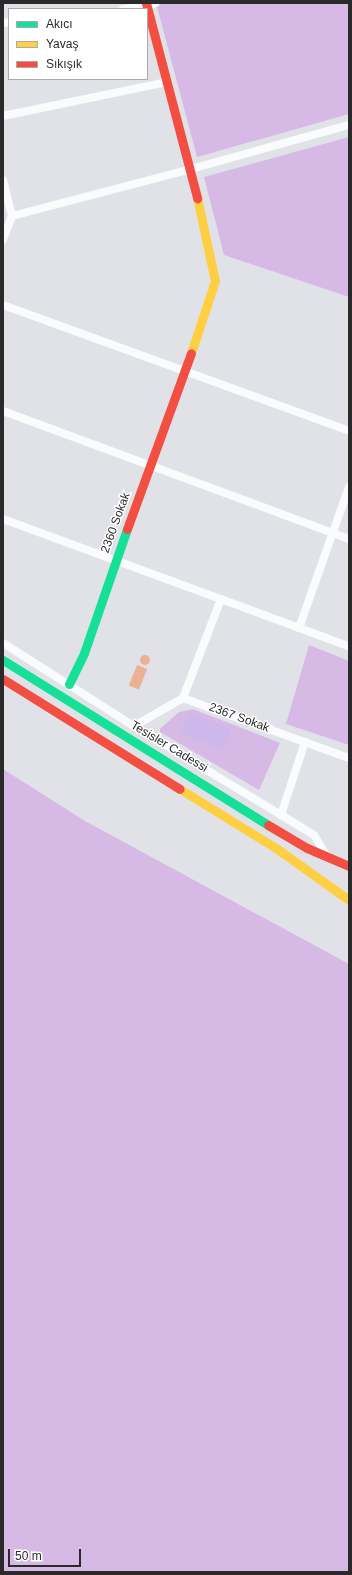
<!DOCTYPE html>
<meta charset="utf-8">
<style>
body{margin:0}
#map{position:relative;width:352px;height:1575px;overflow:hidden;background:#e0e2e8;font-family:Helvetica,sans-serif}
div>[style]{position:absolute}
.green>*{inset:0;background:#d7b9e5}
.pitch>*{inset:0;background:#ceb7ea;transform-origin:0 0}
.water>*{inset:0;background:#eab193;transform-origin:0 0}
.round{border-radius:50%}
.street>*{height:8px;margin:-4px;padding:0 4px;transform-origin:4px;border-radius:4px;background:#fafbfc}
.fast>*{height:9px;margin:-4.5px;padding:0 4.5px;transform-origin:4.5px;border-radius:4.5px;background:#16e098}
.slow>*{height:9px;margin:-4.5px;padding:0 4.5px;transform-origin:4.5px;border-radius:4.5px;background:#ffcf43}
.jam>*{height:9px;margin:-4.5px;padding:0 4.5px;transform-origin:4.5px;border-radius:4.5px;background:#f24e42}
span{translate:-50% -50%;white-space:nowrap;text-align:center;line-height:1.15;-webkit-text-stroke:3px #fff;paint-order:stroke}
.street-label{font-size:12px;color:#2a2a2a}
.frame{position:absolute;inset:0;border:4px solid #2a2a2a;pointer-events:none}
.legend{position:absolute;left:8px;top:8px;width:140px;height:72px;box-sizing:border-box;background:#fff;border:1px solid #aaa;margin:0;padding:5px 7px;list-style:none;font-size:12px;color:#2a2a2a}
.legend li{display:flex;align-items:center;gap:8px;height:20px}
.legend b{width:20px;border:1px solid #aaa}
.scale{position:absolute;left:8px;top:1549px;width:73px;height:18px;box-sizing:border-box;border:2px solid #2a2a2a;border-top:0;padding-left:5px;font-size:12px;line-height:14px;white-space:nowrap;color:#2a2a2a;-webkit-text-stroke:3px #fff;paint-order:stroke}
</style>
<div id="map">
<div class="green">
<div style="clip-path:polygon(156px 3px,349px 3px,349px 114px,197px 157px)"></div>
<div style="clip-path:polygon(349px 137px,349px 297px,224px 255px,204px 177px)"></div>
<div style="clip-path:polygon(309px 645px,349px 661px,349px 745px,286px 724px)"></div>
<div style="clip-path:polygon(193px 709px,280px 743px,259px 790px,160px 732px,160px 729px,179px 712px)"></div>
<div style="clip-path:polygon(3px 769px,85px 821px,349px 964px,349px 1572px,3px 1572px)"></div>
</div>
<div class="pitch">
<div style="left:189px;top:712px;width:46px;height:23px;rotate:22deg"></div>
</div>
<div class="water">
<div class="round" style="left:140px;top:655px;width:10px;height:10px"></div>
<div style="left:137px;top:665px;width:11px;height:22px;rotate:22deg"></div>
</div>
<div class="street">
<div style="left:123px;top:9px;width:24px;rotate:-7deg"></div>
<div style="left:147px;top:6px;width:9px;rotate:-18deg"></div>
<div style="left:3px;top:23px;width:6px;rotate:-9deg"></div>
<div style="left:3px;top:116px;width:167px;rotate:-11.7deg"></div>
<div style="left:3px;top:180px;width:37px;rotate:76deg"></div>
<div style="left:12px;top:216px;width:26px;rotate:111deg"></div>
<div style="left:12px;top:216px;width:185px;rotate:-14.7deg"></div>
<div style="left:191px;top:169px;width:164px;rotate:-15.6deg"></div>
<div style="left:3px;top:305px;width:368px;rotate:20deg"></div>
<div style="left:3px;top:411px;width:369px;rotate:20.3deg"></div>
<div style="left:3px;top:519px;width:369px;rotate:20.2deg"></div>
<div style="left:299px;top:628px;width:150px;rotate:-70.5deg"></div>
<div style="left:3px;top:643px;width:155px;rotate:32.4deg"></div>
<div style="left:134px;top:726px;width:210px;rotate:31.2deg"></div>
<div style="left:314px;top:835px;width:26px;rotate:59deg"></div>
<div style="left:183px;top:698px;width:106px;rotate:-69deg"></div>
<div style="left:134px;top:726px;width:56px;rotate:-29.7deg"></div>
<div style="left:183px;top:698px;width:177px;rotate:19.9deg"></div>
<div style="left:281px;top:815px;width:77px;rotate:-71.8deg"></div>
</div>
<div class="fast">
<div style="left:3px;top:660px;width:312px;rotate:31.9deg"></div>
<div style="left:69px;top:684px;width:34px;rotate:-64deg"></div>
<div style="left:84px;top:653px;width:131px;rotate:-70.9deg"></div>
</div>
<div class="slow">
<div style="left:191px;top:353px;width:76px;rotate:-71.6deg"></div>
<div style="left:215px;top:281px;width:85px;rotate:-102.2deg"></div>
<div style="left:180px;top:789px;width:113px;rotate:31.6deg"></div>
<div style="left:276px;top:848px;width:90px;rotate:35.5deg"></div>
</div>
<div class="jam">
<div style="left:146px;top:3px;width:202px;rotate:75.3deg"></div>
<div style="left:127px;top:529px;width:187px;rotate:-70deg"></div>
<div style="left:3px;top:679px;width:208px;rotate:31.9deg"></div>
<div style="left:268px;top:825px;width:45px;rotate:30.5deg"></div>
<div style="left:307px;top:848px;width:46px;rotate:23.2deg"></div>
</div>
<div class="street-label">
<span style="left:116px;top:523px;rotate:-70deg">2360 Sokak</span>
<span style="left:239px;top:718px;rotate:20deg">2367 Sokak</span>
<span style="left:169px;top:747px;rotate:31deg">Tesisler Cadessi</span>
</div>
<div class="frame"></div>
<ul class="legend">
<li><b style="height:5px;background:#16e098"></b>Akıcı</li>
<li><b style="height:5px;background:#ffcf43"></b>Yavaş</li>
<li><b style="height:5px;background:#f24e42"></b>Sıkışık</li>
</ul>
<div class="scale">50 m</div>
</div>
